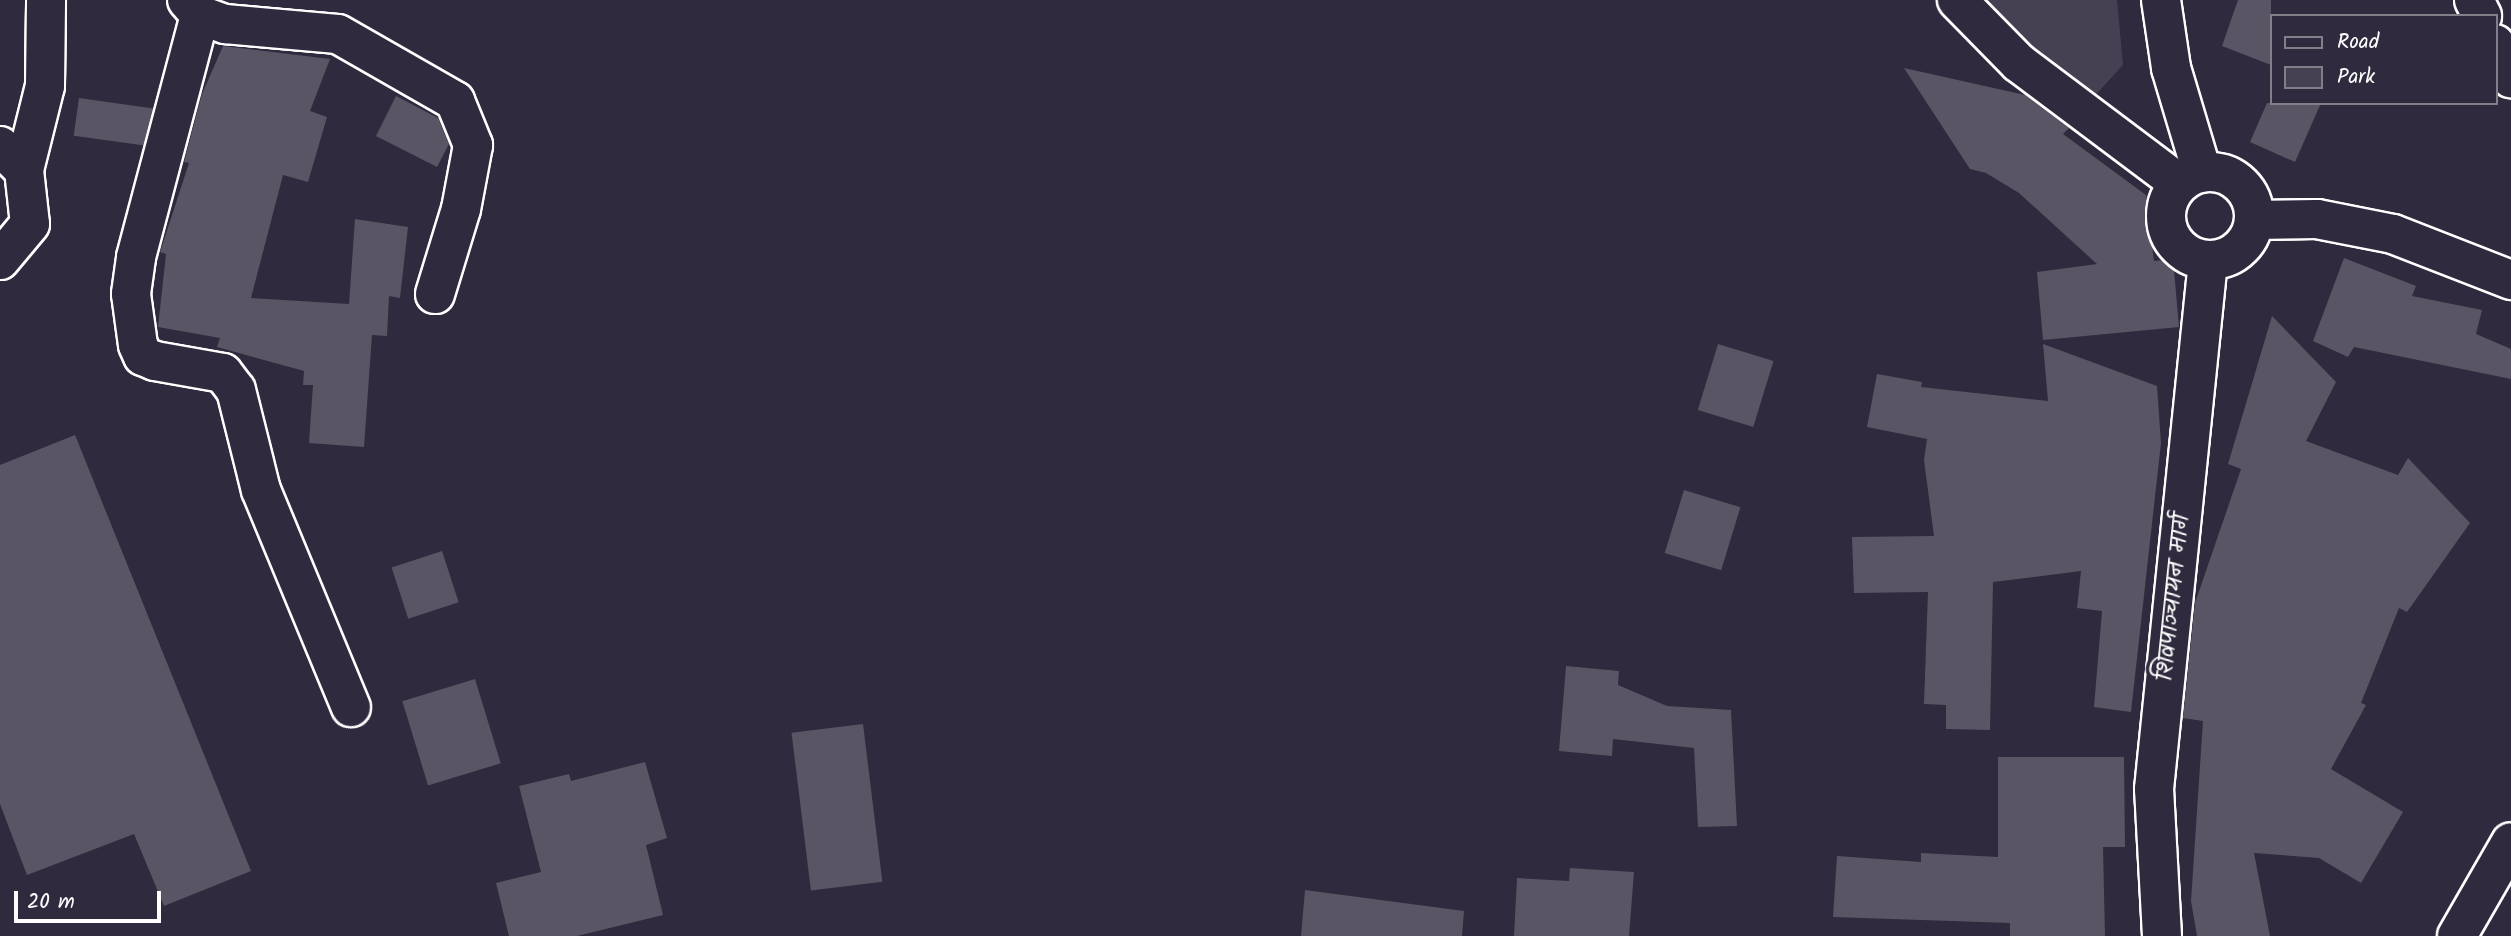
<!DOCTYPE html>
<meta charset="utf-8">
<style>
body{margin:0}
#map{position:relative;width:2511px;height:936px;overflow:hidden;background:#2f2a3d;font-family:Kalam,"Playpen Sans Deva",sans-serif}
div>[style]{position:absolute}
.green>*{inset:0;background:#464152}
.building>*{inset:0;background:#595564;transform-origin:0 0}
.roads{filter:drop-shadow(2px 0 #fff) drop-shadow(-2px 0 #fff) drop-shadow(0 2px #fff) drop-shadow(0 -2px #fff)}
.minor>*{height:38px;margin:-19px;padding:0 19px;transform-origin:19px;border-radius:19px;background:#2f2a3d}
.minor>.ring{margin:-19px;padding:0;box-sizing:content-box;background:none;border:38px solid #2f2a3d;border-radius:50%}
span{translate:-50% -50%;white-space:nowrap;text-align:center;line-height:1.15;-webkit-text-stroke:7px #2f2a3d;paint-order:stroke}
.street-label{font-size:24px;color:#fff}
.legend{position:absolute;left:2270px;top:14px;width:228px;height:91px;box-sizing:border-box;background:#2f2a3d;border:2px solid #827f8b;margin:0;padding:9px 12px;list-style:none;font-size:21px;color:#fff}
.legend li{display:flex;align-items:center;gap:14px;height:35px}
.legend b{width:35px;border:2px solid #827f8b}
.scale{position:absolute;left:14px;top:891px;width:147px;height:32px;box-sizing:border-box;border:4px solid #fff;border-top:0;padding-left:9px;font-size:21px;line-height:24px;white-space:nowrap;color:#fff;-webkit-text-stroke:5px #2f2a3d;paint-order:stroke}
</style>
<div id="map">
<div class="green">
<div style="clip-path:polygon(1984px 0,2117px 0,2123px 65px,2091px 100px,2013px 33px)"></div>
</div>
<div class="building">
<div style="clip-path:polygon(2238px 0,2271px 0,2271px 65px,2222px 46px)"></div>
<div style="clip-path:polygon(223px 46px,330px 59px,310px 111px,327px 117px,308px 182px,283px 175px,251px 298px,349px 304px,355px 219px,408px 227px,400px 298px,389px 296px,387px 336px,372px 335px,364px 447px,309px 443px,313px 385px,303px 385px,304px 371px,217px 347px,220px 338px,158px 327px,166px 254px,160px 252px,189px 163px,184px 162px,202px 94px)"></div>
<div style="clip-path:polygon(1904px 68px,2025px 95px,2069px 128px,2063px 134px,2146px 195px,2154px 261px,2173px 259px,2179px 327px,2043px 340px,2037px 272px,2097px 264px,2019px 193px,1986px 173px,1970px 169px)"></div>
<div style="clip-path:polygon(396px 96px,438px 118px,449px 144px,437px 167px,376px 136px)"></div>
<div style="left:79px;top:98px;width:75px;height:38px;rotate:8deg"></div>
<div style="clip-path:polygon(2267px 103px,2321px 103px,2295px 162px,2250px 142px)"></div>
<div style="clip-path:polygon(2344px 258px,2416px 286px,2412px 296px,2482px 310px,2476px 334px,2511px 349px,2511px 379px,2354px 347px,2348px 357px,2313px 341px)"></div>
<div style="clip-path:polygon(2272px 316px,2336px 382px,2306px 441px,2398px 475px,2408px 458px,2470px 523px,2407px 612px,2399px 608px,2361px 703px,2366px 705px,2331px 769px,2403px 812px,2361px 883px,2319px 858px,2254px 853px,2270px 936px,2197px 936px,2191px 901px,2203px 721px,2183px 718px,2195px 603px,2241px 469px,2228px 464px)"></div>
<div style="left:1718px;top:344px;width:58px;height:69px;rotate:17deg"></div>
<div style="clip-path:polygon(2043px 344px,2157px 386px,2161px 443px,2131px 712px,2094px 707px,2102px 611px,2077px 608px,2081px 571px,1993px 582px,1990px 730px,1946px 729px,1946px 705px,1924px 704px,1928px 592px,1854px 593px,1852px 537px,1934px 536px,1924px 460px,1927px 439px,1867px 427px,1877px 374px,1922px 382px,1921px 387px,2048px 401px)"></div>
<div style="clip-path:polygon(75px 435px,251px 871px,164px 906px,134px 834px,27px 875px,0 804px,0 465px)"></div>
<div style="left:1684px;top:490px;width:59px;height:66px;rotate:17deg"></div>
<div style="left:442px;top:551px;width:54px;height:53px;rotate:72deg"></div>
<div style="clip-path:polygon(1566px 666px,1619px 671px,1618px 685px,1667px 706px,1731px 710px,1737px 826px,1698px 827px,1694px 748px,1613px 739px,1612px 756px,1559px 751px)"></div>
<div style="left:475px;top:679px;width:88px;height:76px;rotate:73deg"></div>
<div style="left:863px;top:724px;width:159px;height:72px;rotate:83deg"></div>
<div style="clip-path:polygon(1998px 757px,2124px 757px,2125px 847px,2103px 847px,2105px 936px,2010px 936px,2010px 923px,1833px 917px,1837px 856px,1921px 862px,1921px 853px,1998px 857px)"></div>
<div style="clip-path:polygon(645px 762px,667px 838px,646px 845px,663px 915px,577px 936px,509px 936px,496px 883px,541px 872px,519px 786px,569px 774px,571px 781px)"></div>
<div style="clip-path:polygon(1570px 868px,1634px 872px,1629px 936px,1514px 936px,1517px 878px,1569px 881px)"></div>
<div style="clip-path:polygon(1305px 890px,1464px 911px,1462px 936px,1301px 936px)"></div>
</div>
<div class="roads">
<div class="minor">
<div style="left:187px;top:0;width:20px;rotate:49deg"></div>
<div style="left:200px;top:15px;width:27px;rotate:20deg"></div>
<div style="left:225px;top:24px;width:113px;rotate:5.1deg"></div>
<div style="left:338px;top:34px;width:135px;rotate:29.8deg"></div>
<div style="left:455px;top:101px;width:48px;rotate:67.8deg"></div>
<div style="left:473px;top:145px;width:65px;rotate:100.6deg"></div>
<div style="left:461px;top:209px;width:89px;rotate:107deg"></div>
<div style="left:1957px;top:0;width:88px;rotate:45.5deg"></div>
<div style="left:2019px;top:63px;width:200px;rotate:36.9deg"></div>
<div style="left:2161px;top:0;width:69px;rotate:81.6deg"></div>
<div style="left:2171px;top:68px;width:109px;rotate:73.4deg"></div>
<div style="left:2474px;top:0;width:18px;rotate:63deg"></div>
<div style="left:200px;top:15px;width:251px;rotate:104.8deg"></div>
<div style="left:136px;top:258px;width:36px;rotate:98deg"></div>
<div style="left:131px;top:294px;width:51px;rotate:82.2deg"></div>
<div style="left:138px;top:345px;width:12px;rotate:66deg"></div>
<div style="left:143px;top:356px;width:13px;rotate:23deg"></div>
<div style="left:155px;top:361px;width:69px;rotate:10deg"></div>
<div style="left:223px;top:373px;width:21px;rotate:53deg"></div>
<div style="left:236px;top:390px;width:103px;rotate:76deg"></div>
<div style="left:261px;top:490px;width:235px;rotate:67.5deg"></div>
<div style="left:2495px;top:44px;width:38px;rotate:65deg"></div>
<div style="left:0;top:146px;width:34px;rotate:45deg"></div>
<div style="left:24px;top:170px;width:54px;rotate:83.7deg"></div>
<div style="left:30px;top:224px;width:47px;rotate:129.8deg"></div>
<div style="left:24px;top:170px;width:87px;rotate:-76deg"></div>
<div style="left:45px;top:86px;width:86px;rotate:-89.3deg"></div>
<div class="ring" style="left:2166px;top:172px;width:50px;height:50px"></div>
<div style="left:2254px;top:220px;width:63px;rotate:-0.9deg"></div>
<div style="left:2317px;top:219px;width:77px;rotate:11.2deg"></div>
<div style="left:2393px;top:234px;width:127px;rotate:21.3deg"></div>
<div style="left:2162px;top:936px;width:147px;rotate:-93.1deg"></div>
<div style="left:2154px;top:789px;width:531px;rotate:-84.16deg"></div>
<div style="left:2457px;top:936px;width:108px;rotate:-60.1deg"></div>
</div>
</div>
<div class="street-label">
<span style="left:2174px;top:598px;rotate:-84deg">शिवपाञ्चायन मार्ग</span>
</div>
<ul class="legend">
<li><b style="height:9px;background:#2f2a3d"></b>Road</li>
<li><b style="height:19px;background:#464152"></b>Park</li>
</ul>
<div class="scale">20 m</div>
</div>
